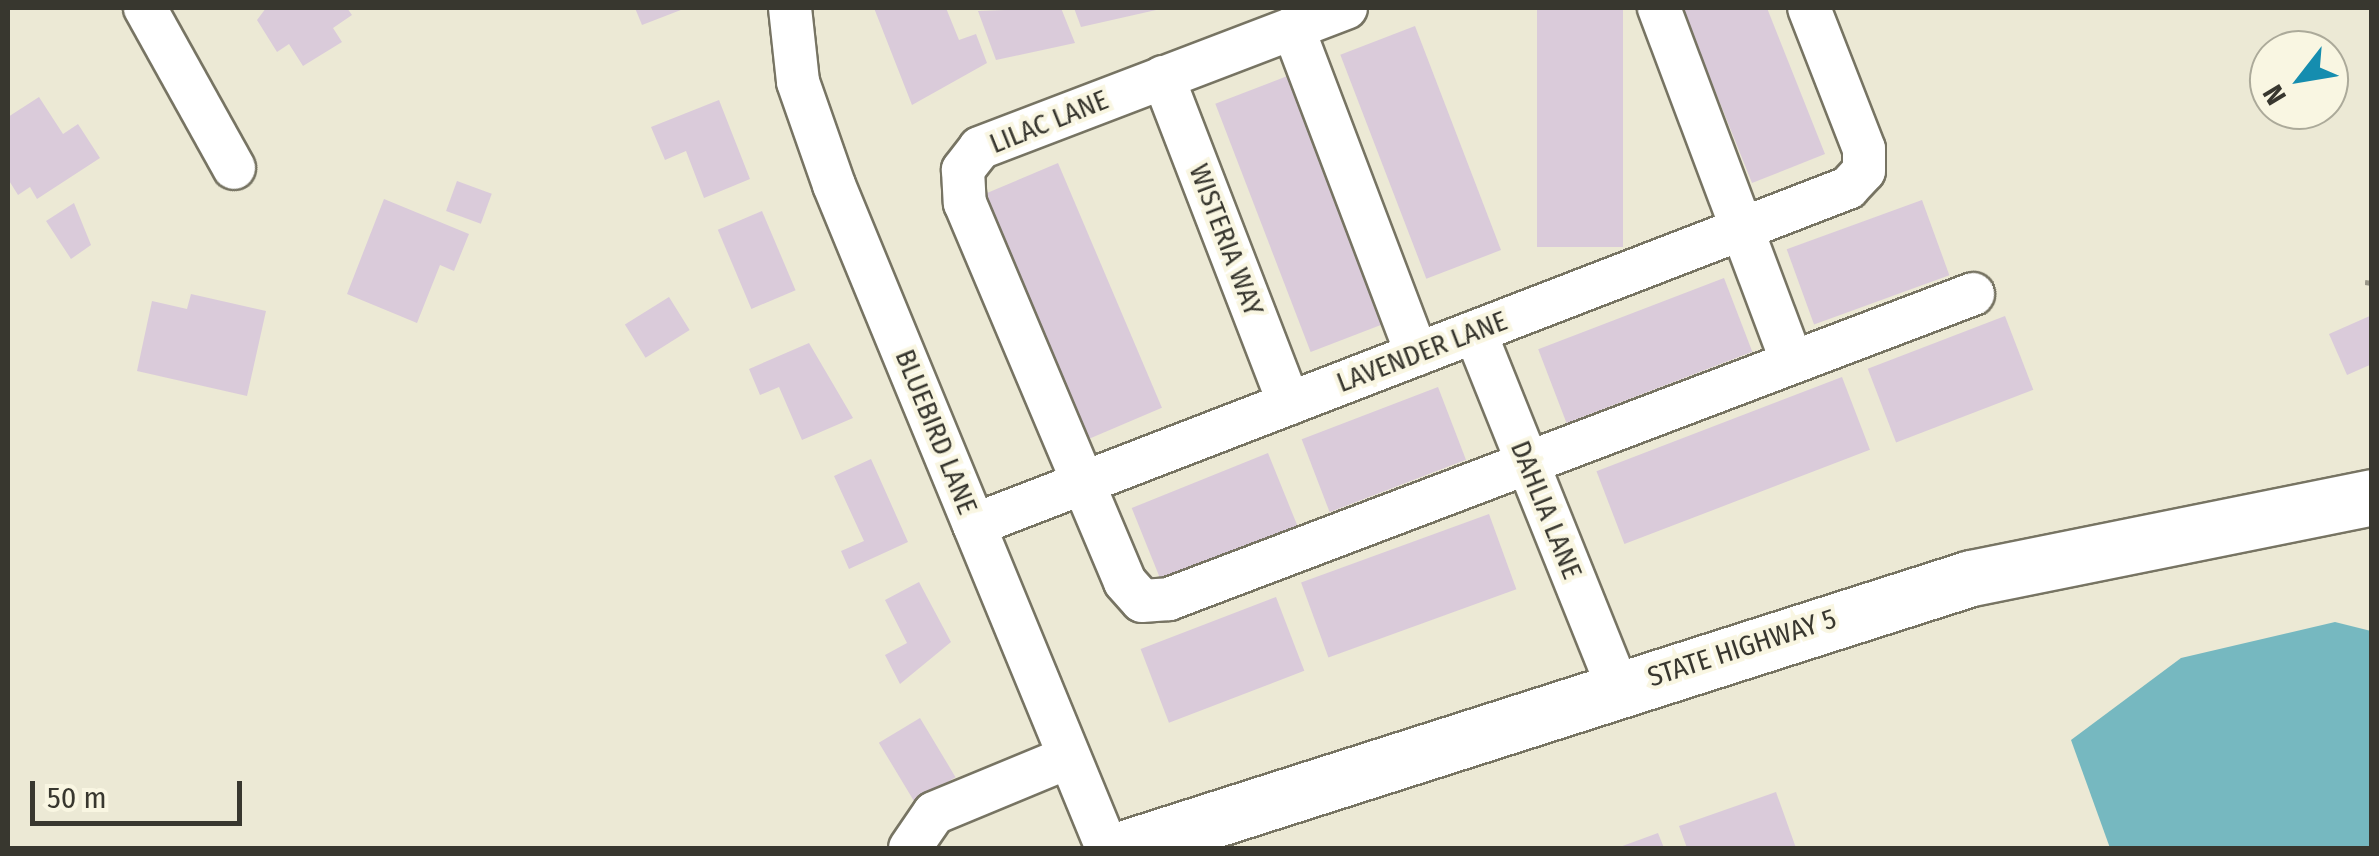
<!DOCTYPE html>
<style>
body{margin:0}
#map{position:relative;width:2379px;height:856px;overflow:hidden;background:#ece9d5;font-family:"Fira Sans Condensed",sans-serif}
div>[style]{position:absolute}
.water>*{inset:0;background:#76b8c0}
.building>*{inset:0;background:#dacbda;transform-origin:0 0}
.path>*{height:5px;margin-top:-2.5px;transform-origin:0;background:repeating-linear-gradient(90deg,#9b988a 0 5px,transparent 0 10px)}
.roads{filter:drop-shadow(2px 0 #777463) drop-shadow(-2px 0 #777463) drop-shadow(0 2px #777463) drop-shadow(0 -2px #777463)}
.minor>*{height:42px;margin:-21px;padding:0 21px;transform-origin:21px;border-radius:21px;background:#fff}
.major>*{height:55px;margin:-27.5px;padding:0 27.5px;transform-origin:27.5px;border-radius:27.5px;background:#fff}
span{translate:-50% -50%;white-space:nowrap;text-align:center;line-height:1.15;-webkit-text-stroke:8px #f9f6e2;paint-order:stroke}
.street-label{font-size:28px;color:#38372f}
.frame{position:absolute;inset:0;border:10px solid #38372f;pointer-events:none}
.north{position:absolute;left:2249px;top:30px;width:100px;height:100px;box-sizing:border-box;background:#f9f6e2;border:2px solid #acaa9a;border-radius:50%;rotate:239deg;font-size:28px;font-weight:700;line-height:40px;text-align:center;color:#38372f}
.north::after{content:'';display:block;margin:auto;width:35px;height:45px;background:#158daf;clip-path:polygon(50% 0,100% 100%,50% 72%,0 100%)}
.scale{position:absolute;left:30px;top:781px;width:212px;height:45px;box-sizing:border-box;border:5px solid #38372f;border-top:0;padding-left:12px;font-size:30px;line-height:35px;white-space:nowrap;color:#38372f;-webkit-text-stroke:8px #f9f6e2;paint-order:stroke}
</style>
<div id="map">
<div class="water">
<div style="clip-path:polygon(2335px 622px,2371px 631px,2371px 848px,2110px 848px,2071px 740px,2181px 658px)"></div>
</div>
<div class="building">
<div style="clip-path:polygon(266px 8px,347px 8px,352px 15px,333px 28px,342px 42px,303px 66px,289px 44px,277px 52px,257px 20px)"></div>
<div style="clip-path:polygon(635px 8px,686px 8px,642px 25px)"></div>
<div style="clip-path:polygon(874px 8px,946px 8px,959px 40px,976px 34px,987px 63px,912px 105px)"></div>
<div style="clip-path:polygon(1061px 8px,1075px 43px,996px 60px,978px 11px)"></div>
<div style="clip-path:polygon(1074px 8px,1165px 8px,1081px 27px)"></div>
<div style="left:1537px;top:8px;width:86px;height:239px"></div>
<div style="clip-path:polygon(1682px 8px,1767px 8px,1825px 154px,1752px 183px)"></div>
<div style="left:1415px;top:26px;width:240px;height:80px;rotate:69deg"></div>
<div style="left:1290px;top:75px;width:266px;height:80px;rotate:69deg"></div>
<div style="clip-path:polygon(39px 97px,63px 134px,78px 124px,100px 158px,37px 199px,30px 187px,18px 195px,8px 179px,8px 117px)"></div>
<div style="clip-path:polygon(719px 100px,750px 179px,704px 198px,686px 151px,665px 160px,651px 127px)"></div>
<div style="left:1058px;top:163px;width:266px;height:79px;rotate:67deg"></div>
<div style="left:457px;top:181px;width:37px;height:32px;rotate:20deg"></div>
<div style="clip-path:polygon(384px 199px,469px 234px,454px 271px,440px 265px,417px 323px,347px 294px)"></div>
<div style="left:1922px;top:200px;width:80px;height:144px;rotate:70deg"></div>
<div style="clip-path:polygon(74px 203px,91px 245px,71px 259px,46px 221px)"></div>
<div style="left:762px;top:211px;width:86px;height:48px;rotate:67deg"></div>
<div style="left:1724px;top:278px;width:79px;height:199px;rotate:69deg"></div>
<div style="clip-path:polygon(191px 294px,266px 311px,247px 396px,137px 371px,152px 301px,187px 309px)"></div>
<div style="left:669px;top:297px;width:39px;height:52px;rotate:58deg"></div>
<div style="clip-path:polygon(2372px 315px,2372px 364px,2347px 375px,2329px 334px)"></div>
<div style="left:2005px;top:316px;width:79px;height:147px;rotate:69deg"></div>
<div style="clip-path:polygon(809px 343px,853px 418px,802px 440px,779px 387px,760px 395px,749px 369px)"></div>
<div style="left:1842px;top:377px;width:78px;height:263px;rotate:69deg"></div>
<div style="left:1438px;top:387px;width:78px;height:146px;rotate:69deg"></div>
<div style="left:1268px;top:453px;width:81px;height:147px;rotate:68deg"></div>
<div style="clip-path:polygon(871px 459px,908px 542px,849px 569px,841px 551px,864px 541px,834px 476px)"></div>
<div style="left:1489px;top:514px;width:80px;height:200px;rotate:70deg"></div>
<div style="clip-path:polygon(919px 582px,951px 642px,900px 684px,885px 655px,907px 643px,885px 600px)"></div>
<div style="left:1276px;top:597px;width:79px;height:145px;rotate:69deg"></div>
<div style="left:920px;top:718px;width:69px;height:48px;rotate:59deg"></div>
<div style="clip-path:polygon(1776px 792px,1796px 848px,1687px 848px,1679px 826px)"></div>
<div style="clip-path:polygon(1658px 833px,1664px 848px,1617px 848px)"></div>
</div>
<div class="path">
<div style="left:2365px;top:282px;width:7px;rotate:8deg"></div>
</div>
<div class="roads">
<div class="minor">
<div style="left:145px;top:8px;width:183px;rotate:60.9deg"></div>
<div style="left:790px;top:8px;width:74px;rotate:83.8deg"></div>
<div style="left:798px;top:82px;width:109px;rotate:70.7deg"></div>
<div style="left:834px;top:185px;width:717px;rotate:67.62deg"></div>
<div style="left:1346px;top:8px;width:392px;rotate:159.1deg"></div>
<div style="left:980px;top:148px;width:28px;rotate:128deg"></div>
<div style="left:963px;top:170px;width:33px;rotate:87deg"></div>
<div style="left:965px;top:203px;width:411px;rotate:67.1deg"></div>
<div style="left:1125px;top:582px;width:25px;rotate:48deg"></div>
<div style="left:1142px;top:601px;width:27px;rotate:-4deg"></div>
<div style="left:1169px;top:599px;width:860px;rotate:-20.77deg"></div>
<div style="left:1659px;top:8px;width:377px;rotate:69.4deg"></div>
<div style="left:1293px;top:28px;width:349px;rotate:69.2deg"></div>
<div style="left:1163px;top:77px;width:350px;rotate:68.9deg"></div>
<div style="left:1475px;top:332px;width:384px;rotate:68.1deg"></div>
<div style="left:974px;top:525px;width:937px;rotate:-21.09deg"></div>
<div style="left:1848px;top:188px;width:23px;rotate:-47deg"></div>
<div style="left:1864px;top:171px;width:22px;rotate:-90deg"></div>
<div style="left:1864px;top:149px;width:151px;rotate:-111.3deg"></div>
<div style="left:910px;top:848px;width:42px;rotate:-55.6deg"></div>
<div style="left:934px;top:813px;width:146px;rotate:-22.5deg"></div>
</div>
<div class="major">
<div style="left:1125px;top:848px;width:888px;rotate:-17.7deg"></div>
<div style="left:1971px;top:578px;width:409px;rotate:-11.4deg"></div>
</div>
</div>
<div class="street-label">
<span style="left:1049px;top:122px;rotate:-22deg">LILAC LANE</span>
<span style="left:1226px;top:240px;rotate:69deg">WISTERIA WAY</span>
<span style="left:1422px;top:352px;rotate:-21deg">LAVENDER LANE</span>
<span style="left:936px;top:432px;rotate:68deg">BLUEBIRD LANE</span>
<span style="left:1546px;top:510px;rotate:68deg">DAHLIA LANE</span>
<span style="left:1742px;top:648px;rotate:-18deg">STATE HIGHWAY 5</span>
</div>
<div class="frame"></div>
<div class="north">N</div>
<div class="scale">50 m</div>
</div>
